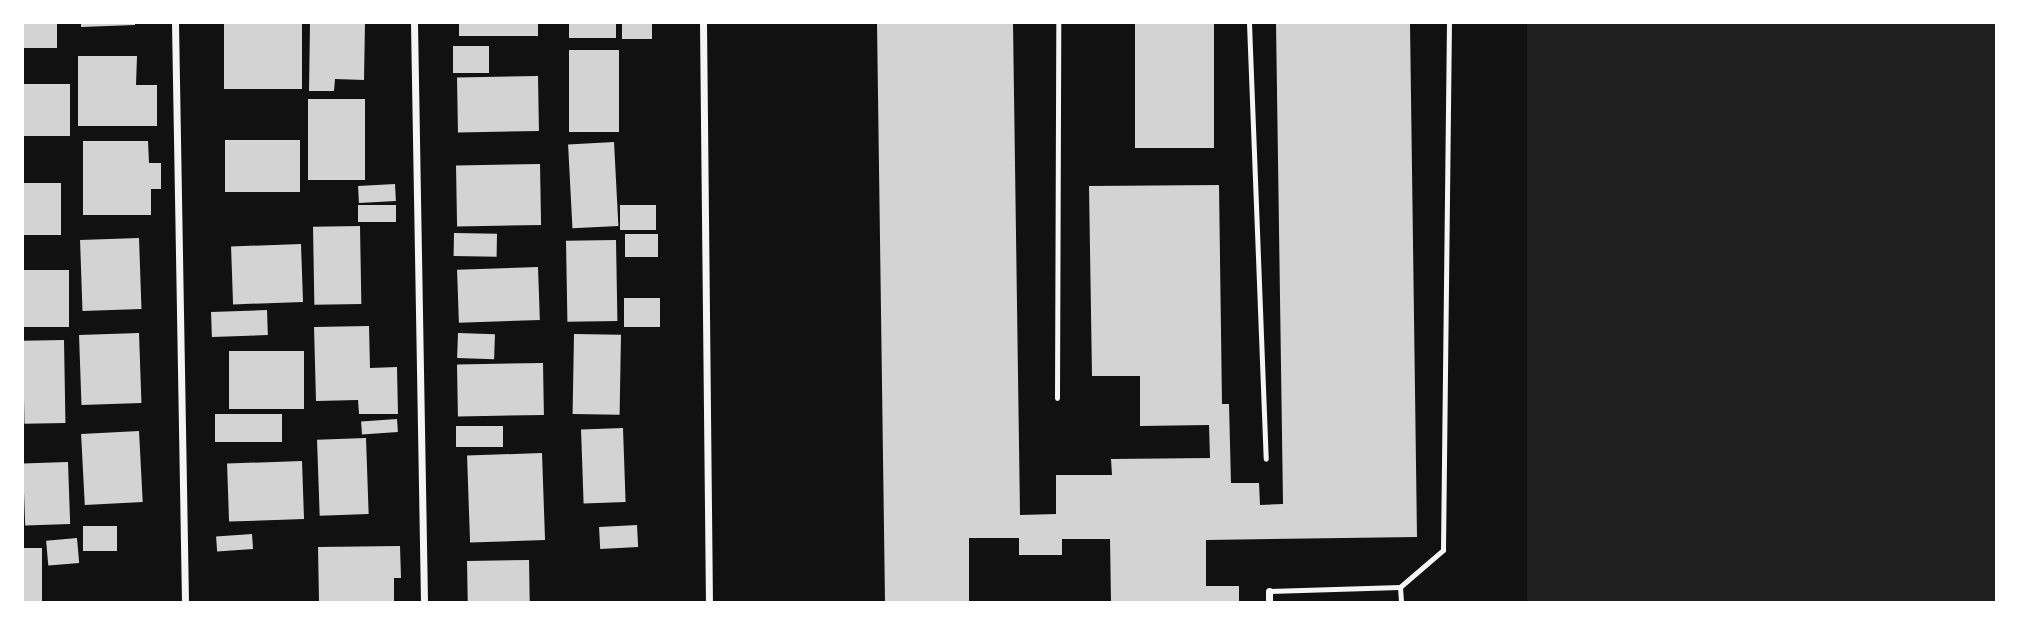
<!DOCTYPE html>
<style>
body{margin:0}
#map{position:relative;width:2019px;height:625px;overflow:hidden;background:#111;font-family:Karla,sans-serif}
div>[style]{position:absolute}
.green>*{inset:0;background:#202020;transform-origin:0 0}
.building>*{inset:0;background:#d3d3d3;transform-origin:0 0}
.service>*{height:5px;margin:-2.5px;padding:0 2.5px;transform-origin:2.5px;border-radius:2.5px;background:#f5f5f5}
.minor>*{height:7px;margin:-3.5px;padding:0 3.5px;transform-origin:3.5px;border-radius:3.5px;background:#f5f5f5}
span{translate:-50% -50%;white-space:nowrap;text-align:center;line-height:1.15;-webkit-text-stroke:5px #fff;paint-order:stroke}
.frame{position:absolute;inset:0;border:24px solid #fff;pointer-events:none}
</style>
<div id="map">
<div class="green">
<div style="left:1527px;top:23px;width:469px;height:579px"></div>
</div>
<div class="building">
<div style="left:23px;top:23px;width:34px;height:25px"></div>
<div style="clip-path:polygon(81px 23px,135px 23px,135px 25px,81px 27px)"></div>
<div style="left:224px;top:23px;width:78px;height:66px"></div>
<div style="clip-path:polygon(310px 23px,365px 23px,364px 80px,335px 79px,334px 91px,309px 91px)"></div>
<div style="left:459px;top:23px;width:79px;height:13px"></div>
<div style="left:569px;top:23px;width:47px;height:15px"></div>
<div style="left:622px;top:23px;width:30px;height:16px"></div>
<div style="clip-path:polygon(877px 23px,1013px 23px,1020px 515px,1056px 514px,1056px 475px,1112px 475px,1111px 459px,1210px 458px,1209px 425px,1140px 426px,1140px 376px,1092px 376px,1089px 186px,1219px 185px,1222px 404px,1229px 404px,1231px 483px,1259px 483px,1260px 505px,1283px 504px,1276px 23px,1410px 23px,1417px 537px,1206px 540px,1206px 586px,1239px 586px,1239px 602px,1111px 602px,1110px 539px,1062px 539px,1062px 555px,1019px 555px,1019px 538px,969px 538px,969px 602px,885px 602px)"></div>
<div style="left:1135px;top:23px;width:79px;height:125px"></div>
<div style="left:453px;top:46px;width:36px;height:27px"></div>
<div style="left:569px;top:50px;width:50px;height:82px"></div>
<div style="clip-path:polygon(78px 56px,137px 56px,136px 85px,157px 85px,157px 126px,78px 126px)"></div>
<div style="left:538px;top:76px;width:55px;height:81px;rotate:89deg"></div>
<div style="left:23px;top:84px;width:47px;height:52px"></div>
<div style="left:308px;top:99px;width:57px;height:81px"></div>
<div style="left:225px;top:140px;width:75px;height:52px"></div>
<div style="clip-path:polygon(83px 141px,148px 141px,149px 163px,161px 163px,161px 189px,151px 189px,151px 215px,83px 215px)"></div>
<div style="left:614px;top:142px;width:84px;height:46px;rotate:87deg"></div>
<div style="left:540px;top:164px;width:61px;height:84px;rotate:89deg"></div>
<div style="left:23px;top:183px;width:38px;height:52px"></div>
<div style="left:395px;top:184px;width:17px;height:37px;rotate:87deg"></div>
<div style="left:358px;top:205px;width:38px;height:17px"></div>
<div style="left:656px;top:205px;width:25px;height:36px;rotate:90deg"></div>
<div style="left:360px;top:226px;width:78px;height:47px;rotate:89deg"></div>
<div style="left:454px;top:233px;width:43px;height:23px;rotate:1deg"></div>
<div style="left:625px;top:234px;width:33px;height:23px"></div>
<div style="left:139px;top:238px;width:71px;height:59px;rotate:88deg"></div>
<div style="left:616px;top:240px;width:81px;height:50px;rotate:89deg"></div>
<div style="left:301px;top:244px;width:58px;height:70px;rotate:88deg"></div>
<div style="left:538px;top:267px;width:53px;height:81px;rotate:88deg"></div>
<div style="left:23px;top:270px;width:46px;height:57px"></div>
<div style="left:624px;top:298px;width:36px;height:29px"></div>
<div style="left:267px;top:310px;width:25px;height:56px;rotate:88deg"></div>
<div style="clip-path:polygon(369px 326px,370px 368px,397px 367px,398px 414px,359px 414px,358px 400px,316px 401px,314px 327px)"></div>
<div style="left:139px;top:333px;width:70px;height:60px;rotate:88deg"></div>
<div style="left:458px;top:333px;width:37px;height:25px;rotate:2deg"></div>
<div style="left:574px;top:334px;width:47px;height:80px;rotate:1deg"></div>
<div style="left:64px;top:340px;width:83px;height:41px;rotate:89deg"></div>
<div style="left:304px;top:351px;width:58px;height:75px;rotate:90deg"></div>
<div style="left:543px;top:363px;width:52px;height:86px;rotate:89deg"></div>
<div style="left:282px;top:414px;width:28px;height:67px;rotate:90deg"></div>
<div style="left:397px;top:419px;width:13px;height:36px;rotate:86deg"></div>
<div style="left:456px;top:426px;width:47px;height:21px"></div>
<div style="left:623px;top:428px;width:74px;height:42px;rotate:88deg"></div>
<div style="left:139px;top:431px;width:71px;height:58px;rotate:87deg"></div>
<div style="left:366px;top:438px;width:76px;height:49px;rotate:88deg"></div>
<div style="left:542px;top:453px;width:87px;height:75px;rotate:88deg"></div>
<div style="left:302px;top:461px;width:58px;height:75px;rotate:88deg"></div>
<div style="left:68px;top:462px;width:62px;height:45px;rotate:88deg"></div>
<div style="left:637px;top:525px;width:22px;height:38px;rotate:87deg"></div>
<div style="left:83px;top:526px;width:34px;height:25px"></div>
<div style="left:252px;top:534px;width:15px;height:36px;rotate:86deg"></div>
<div style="left:77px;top:538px;width:25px;height:31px;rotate:85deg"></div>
<div style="clip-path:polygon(400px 546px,401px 578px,394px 578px,394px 602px,319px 602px,318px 547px)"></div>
<div style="left:23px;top:548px;width:19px;height:54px"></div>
<div style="left:529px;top:560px;width:42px;height:62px;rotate:89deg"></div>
</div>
<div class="service">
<div style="left:1249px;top:23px;width:436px;rotate:87.8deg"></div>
<div style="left:1057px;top:398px;width:375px;rotate:-89.8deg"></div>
<div style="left:1400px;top:587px;width:57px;rotate:-40.7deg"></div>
<div style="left:1443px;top:550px;width:527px;rotate:-89.35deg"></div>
<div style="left:1269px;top:591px;width:131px;rotate:-1.7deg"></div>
<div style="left:1400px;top:587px;width:15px;rotate:86deg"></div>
</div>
<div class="minor">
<div style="left:175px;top:23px;width:579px;rotate:89.01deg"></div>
<div style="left:414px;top:23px;width:579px;rotate:89.01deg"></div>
<div style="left:703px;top:23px;width:579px;rotate:89.41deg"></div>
<div style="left:1269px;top:602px;width:11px;rotate:-90deg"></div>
</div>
<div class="frame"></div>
</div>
